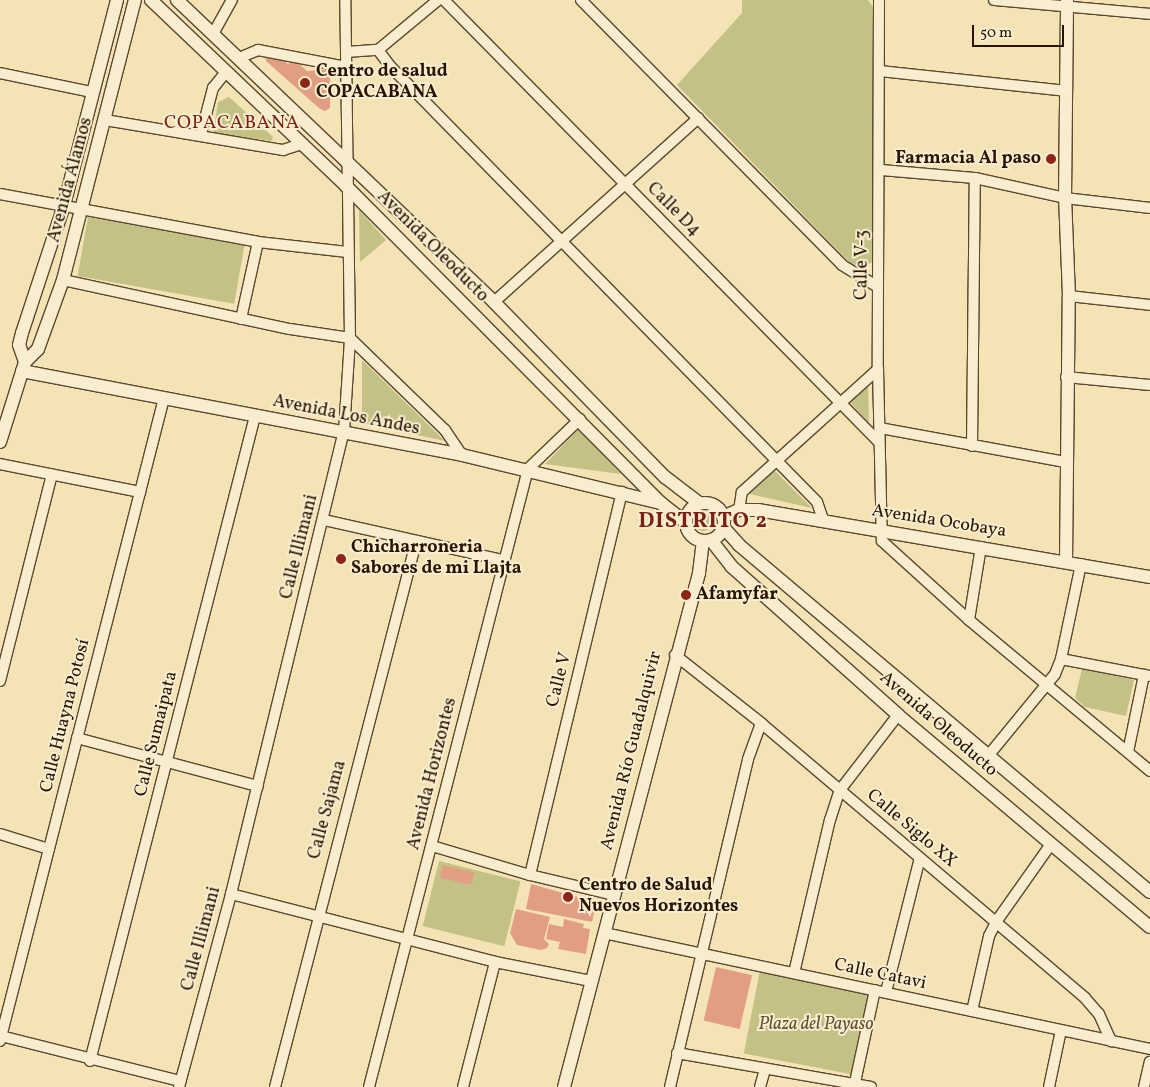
<!DOCTYPE html>
<meta charset="utf-8">
<style>
body{margin:0}
#map{position:relative;width:1150px;height:1087px;overflow:hidden;background:#f4e3b4;font-family:Vollkorn,serif}
div>[style]{position:absolute}
.green>*{inset:0;background:#c4c187;transform-origin:0 0}
.round{border-radius:50%}
.building>*{inset:0;background:#e29e82;transform-origin:0 0}
.roads{filter:drop-shadow(1px 0 #5b482e) drop-shadow(-1px 0 #5b482e) drop-shadow(0 1px #5b482e) drop-shadow(0 -1px #5b482e)}
.minor>*{height:10px;margin:-5px;padding:0 5px;transform-origin:5px;border-radius:5px;background:#f8edce}
.tertiary>*{height:12px;margin:-6px;padding:0 6px;transform-origin:6px;border-radius:6px;background:#f8edce}
.tertiary>.ring{margin:-6px;padding:0;box-sizing:content-box;background:none;border:12px solid #f8edce;border-radius:50%}
.dots>*{width:14px;height:14px;translate:-50% -50%;box-sizing:border-box;border:2px solid #f8edce;border-radius:50%}
span{translate:-50% -50%;white-space:nowrap;text-align:center;line-height:1.15;-webkit-text-stroke:4px #f8edce;paint-order:stroke}
.poi-label{font-size:18px;color:#281402;font-weight:700}
.left{translate:0 -50%;text-align:left}
.right{translate:-100% -50%;text-align:right}
.street-label{font-size:18px;color:#281402}
.park-label{font-size:18px;color:#5f5131;font-style:italic}
.neighbourhood-label{font-size:19px;color:#7a1f14;letter-spacing:1px}
.district-label{font-size:22px;color:#7a1f14;font-weight:700;letter-spacing:1px}
.scale{position:absolute;left:972px;top:25px;width:92px;height:22px;box-sizing:border-box;border:2px solid #281402;border-top:0;padding-left:6px;font-size:15px;line-height:18px;white-space:nowrap;color:#281402;-webkit-text-stroke:4px #f8edce;paint-order:stroke}
</style>
<div id="map">
<div class="green">
<div style="clip-path:polygon(742px 0,868px 0,877px 13px,874px 261px,869px 264px,852px 265px,677px 85px,742px 13px)"></div>
<div style="clip-path:polygon(229px 97px,273px 137px,272px 141px,213px 134px,218px 102px)"></div>
<div style="clip-path:polygon(359px 210px,386px 240px,360px 262px)"></div>
<div style="left:88px;top:217px;width:159px;height:60px;rotate:10deg"></div>
<div style="clip-path:polygon(362px 360px,445px 441px,362px 423px)"></div>
<div style="clip-path:polygon(868px 382px,869px 423px,849px 401px)"></div>
<div style="clip-path:polygon(579px 429px,621px 474px,545px 464px)"></div>
<div style="clip-path:polygon(774px 470px,812px 508px,745px 493px)"></div>
<div class="round" style="left:694px;top:513px;width:18px;height:18px"></div>
<div style="clip-path:polygon(1082px 669px,1134px 680px,1126px 716px,1085px 707px,1075px 698px)"></div>
<div style="left:439px;top:861px;width:84px;height:67px;rotate:14deg"></div>
<div style="left:760px;top:970px;width:112px;height:85px;rotate:11deg"></div>
</div>
<div class="building">
<div style="clip-path:polygon(265px 54px,276px 55px,288px 64px,295px 60px,307px 71px,330px 69px,330px 108px,325px 111px,319px 108px,266px 61px)"></div>
<div style="left:443px;top:865px;width:32px;height:13px;rotate:13deg"></div>
<div style="clip-path:polygon(531px 884px,588px 900px,588px 904px,596px 905px,592px 922px,526px 909px)"></div>
<div style="clip-path:polygon(516px 909px,550px 917px,544px 939px,549px 944px,547px 948px,541px 950px,517px 945px,510px 933px)"></div>
<div style="clip-path:polygon(564px 919px,584px 924px,583px 928px,590px 929px,586px 954px,558px 949px,560px 942px,546px 939px,549px 924px,563px 927px)"></div>
<div style="left:716px;top:967px;width:37px;height:55px;rotate:13deg"></div>
</div>
<div class="roads">
<div class="minor">
<div style="left:444px;top:0;width:620px;rotate:45.46deg"></div>
<div style="left:581px;top:0;width:372px;rotate:45.4deg"></div>
<div style="left:842px;top:265px;width:42px;rotate:31.4deg"></div>
<div style="left:879px;top:0;width:369px;rotate:90.2deg"></div>
<div style="left:878px;top:369px;width:172px;rotate:88.7deg"></div>
<div style="left:882px;top:541px;width:118px;rotate:42.2deg"></div>
<div style="left:969px;top:620px;width:236px;rotate:39.8deg"></div>
<div style="left:994px;top:0;width:157px;rotate:5.1deg"></div>
<div style="left:213px;top:34px;width:39px;rotate:-61deg"></div>
<div style="left:378px;top:50px;width:21px;rotate:53deg"></div>
<div style="left:391px;top:67px;width:609px;rotate:45.6deg"></div>
<div style="left:817px;top:502px;width:21px;rotate:71deg"></div>
<div style="left:346px;top:52px;width:32px;rotate:-4deg"></div>
<div style="left:378px;top:50px;width:78px;rotate:-39.8deg"></div>
<div style="left:239px;top:58px;width:21px;rotate:-23deg"></div>
<div style="left:258px;top:50px;width:91px;rotate:10.8deg"></div>
<div style="left:880px;top:71px;width:188px;rotate:6.1deg"></div>
<div style="left:0;top:73px;width:94px;rotate:11.7deg"></div>
<div style="left:105px;top:120px;width:181px;rotate:9.6deg"></div>
<div style="left:283px;top:150px;width:19px;rotate:-18deg"></div>
<div style="left:201px;top:134px;width:48px;rotate:-75.4deg"></div>
<div style="left:213px;top:88px;width:21px;rotate:-51deg"></div>
<div style="left:881px;top:170px;width:94px;rotate:4.9deg"></div>
<div style="left:975px;top:178px;width:92px;rotate:12.5deg"></div>
<div style="left:1065px;top:198px;width:86px;rotate:6.7deg"></div>
<div style="left:0;top:194px;width:262px;rotate:10.5deg"></div>
<div style="left:258px;top:242px;width:90px;rotate:6.4deg"></div>
<div style="left:63px;top:280px;width:232px;rotate:12.2deg"></div>
<div style="left:290px;top:329px;width:61px;rotate:8.5deg"></div>
<div style="left:350px;top:338px;width:132px;rotate:44.1deg"></div>
<div style="left:445px;top:430px;width:30px;rotate:56deg"></div>
<div style="left:1069px;top:296px;width:81px;rotate:6.3deg"></div>
<div style="left:494px;top:302px;width:275px;rotate:-42deg"></div>
<div style="left:241px;top:319px;width:79px;rotate:-77.6deg"></div>
<div style="left:1066px;top:377px;width:84px;rotate:5.4deg"></div>
<div style="left:880px;top:428px;width:189px;rotate:10.4deg"></div>
<div style="left:972px;top:446px;width:268px;rotate:-89.4deg"></div>
<div style="left:0;top:464px;width:143px;rotate:11.3deg"></div>
<div style="left:739px;top:510px;width:18px;rotate:-81deg"></div>
<div style="left:742px;top:492px;width:183px;rotate:-42.1deg"></div>
<div style="left:324px;top:520px;width:183px;rotate:12.6deg"></div>
<div style="left:969px;top:620px;width:74px;rotate:-80.7deg"></div>
<div style="left:675px;top:655px;width:110px;rotate:38.3deg"></div>
<div style="left:761px;top:723px;width:425px;rotate:40.3deg"></div>
<div style="left:1085px;top:998px;width:21px;rotate:49deg"></div>
<div style="left:1099px;top:1014px;width:30px;rotate:66deg"></div>
<div style="left:1061px;top:659px;width:91px;rotate:10.8deg"></div>
<div style="left:0;top:681px;width:213px;rotate:-75.9deg"></div>
<div style="left:77px;top:738px;width:187px;rotate:14.9deg"></div>
<div style="left:1128px;top:752px;width:79px;rotate:-78.3deg"></div>
<div style="left:988px;top:756px;width:106px;rotate:-50.7deg"></div>
<div style="left:1055px;top:674px;width:16px;rotate:-68deg"></div>
<div style="left:1061px;top:659px;width:97px;rotate:-78.1deg"></div>
<div style="left:0;top:834px;width:51px;rotate:17deg"></div>
<div style="left:432px;top:846px;width:102px;rotate:16.5deg"></div>
<div style="left:530px;top:875px;width:86px;rotate:13.4deg"></div>
<div style="left:530px;top:875px;width:394px;rotate:-76.5deg"></div>
<div style="left:231px;top:894px;width:273px;rotate:14.4deg"></div>
<div style="left:495px;top:962px;width:98px;rotate:11.2deg"></div>
<div style="left:604px;top:933px;width:558px;rotate:11.99deg"></div>
<div style="left:794px;top:973px;width:157px;rotate:-76.8deg"></div>
<div style="left:830px;top:820px;width:32px;rotate:-72deg"></div>
<div style="left:840px;top:790px;width:95px;rotate:-52.3deg"></div>
<div style="left:886px;top:992px;width:138px;rotate:-75.8deg"></div>
<div style="left:972px;top:1011px;width:77px;rotate:-77.2deg"></div>
<div style="left:989px;top:936px;width:16px;rotate:-63deg"></div>
<div style="left:996px;top:922px;width:95px;rotate:-54.8deg"></div>
<div style="left:1px;top:1036px;width:185px;rotate:14.1deg"></div>
<div style="left:0;top:1041px;width:664px;rotate:-75.69deg"></div>
<div style="left:677px;top:1053px;width:197px;rotate:9.9deg"></div>
<div style="left:90px;top:1061px;width:666px;rotate:-75.65deg"></div>
<div style="left:179px;top:1087px;width:200px;rotate:-74.9deg"></div>
<div style="left:231px;top:894px;width:476px;rotate:-76.3deg"></div>
<div style="left:344px;top:432px;width:94px;rotate:-86.3deg"></div>
<div style="left:350px;top:338px;width:338px;rotate:-90.8deg"></div>
<div style="left:275px;top:1087px;width:563px;rotate:-75.49deg"></div>
<div style="left:369px;top:1087px;width:638px;rotate:-75.57deg"></div>
<div style="left:528px;top:469px;width:72px;rotate:-43.9deg"></div>
<div style="left:463px;top:1087px;width:129px;rotate:-75.6deg"></div>
<div style="left:670px;top:1087px;width:337px;rotate:-76.6deg"></div>
<div style="left:748px;top:759px;width:38px;rotate:-70deg"></div>
<div style="left:760px;top:1087px;width:19px;rotate:-74deg"></div>
<div style="left:854px;top:1087px;width:99px;rotate:-77.8deg"></div>
<div style="left:1049px;top:1087px;width:58px;rotate:-78.1deg"></div>
<div style="left:1144px;top:1087px;width:26px;rotate:-77deg"></div>
</div>
<div class="tertiary">
<div style="left:151px;top:0;width:269px;rotate:43.6deg"></div>
<div style="left:346px;top:186px;width:448px;rotate:45.2deg"></div>
<div style="left:662px;top:504px;width:29px;rotate:38deg"></div>
<div style="left:177px;top:0;width:438px;rotate:43.6deg"></div>
<div style="left:494px;top:302px;width:245px;rotate:45.7deg"></div>
<div style="left:665px;top:477px;width:43px;rotate:37.4deg"></div>
<div style="left:25px;top:362px;width:18px;rotate:-109deg"></div>
<div style="left:19px;top:345px;width:12px;rotate:-76deg"></div>
<div style="left:22px;top:333px;width:135px;rotate:-71.8deg"></div>
<div style="left:64px;top:205px;width:212px;rotate:-75.5deg"></div>
<div style="left:22px;top:371px;width:448px;rotate:10.8deg"></div>
<div style="left:462px;top:455px;width:205px;rotate:13.6deg"></div>
<div style="left:0;top:442px;width:84px;rotate:-72.6deg"></div>
<div style="left:25px;top:362px;width:18px;rotate:-45deg"></div>
<div style="left:38px;top:349px;width:73px;rotate:-70.1deg"></div>
<div style="left:63px;top:280px;width:289px;rotate:-75.6deg"></div>
<div class="ring" style="left:686px;top:503px;width:26px;height:26px"></div>
<div style="left:723px;top:517px;width:17px;rotate:-24deg"></div>
<div style="left:739px;top:510px;width:19px"></div>
<div style="left:758px;top:510px;width:398px;rotate:9.7deg"></div>
<div style="left:723px;top:527px;width:24px;rotate:48deg"></div>
<div style="left:739px;top:545px;width:538px;rotate:40.17deg"></div>
<div style="left:711px;top:540px;width:33px;rotate:52deg"></div>
<div style="left:731px;top:566px;width:224px;rotate:41.7deg"></div>
<div style="left:898px;top:715px;width:329px;rotate:40.1deg"></div>
<div style="left:1066px;top:561px;width:265px;rotate:-89.4deg"></div>
<div style="left:1069px;top:296px;width:98px;rotate:-92.3deg"></div>
<div style="left:1065px;top:198px;width:198px;rotate:-89.4deg"></div>
<div style="left:564px;top:1087px;width:531px;rotate:-75.28deg"></div>
<div style="left:699px;top:573px;width:32px;rotate:-83deg"></div>
</div>
</div>
<div class="dots">
<div style="left:305px;top:83px;background:#8f2418"></div>
<div style="left:1051px;top:159px;background:#8f2418"></div>
<div style="left:341px;top:559px;background:#8f2418"></div>
<div style="left:686px;top:595px;background:#8f2418"></div>
<div style="left:568px;top:897px;background:#8f2418"></div>
</div>
<div class="poi-label">
<span class="left" style="left:316px;top:83px">Centro de salud<br>COPACABANA</span>
<span class="right" style="left:1041px;top:159px">Farmacia Al paso</span>
<span class="left" style="left:351px;top:559px">Chicharroneria<br>Sabores de mi Llajta</span>
<span class="left" style="left:696px;top:595px">Afamyfar</span>
<span class="left" style="left:579px;top:897px">Centro de Salud<br>Nuevos Horizontes</span>
</div>
<div class="street-label">
<span style="left:71px;top:180px;rotate:-75deg">Avenida Álamos</span>
<span style="left:673px;top:210px;rotate:45deg">Calle D4</span>
<span style="left:432px;top:247px;rotate:45deg">Avenida Oleoducto</span>
<span style="left:863px;top:265px;rotate:-89deg">Calle V-3</span>
<span style="left:346px;top:416px;rotate:11deg">Avenida Los Andes</span>
<span style="left:939px;top:522px;rotate:9deg">Avenida Ocobaya</span>
<span style="left:300px;top:547px;rotate:-76deg">Calle Illimani</span>
<span style="left:560px;top:680px;rotate:-76deg">Calle V</span>
<span style="left:66px;top:716px;rotate:-76deg">Calle Huayna Potosí</span>
<span style="left:938px;top:725px;rotate:41deg">Avenida Oleoducto</span>
<span style="left:157px;top:734px;rotate:-76deg">Calle Sumaipata</span>
<span style="left:632px;top:751px;rotate:-76deg">Avenida Río Guadalquivir</span>
<span style="left:433px;top:774px;rotate:-76deg">Avenida Horizontes</span>
<span style="left:328px;top:810px;rotate:-75deg">Calle Sajama</span>
<span style="left:911px;top:829px;rotate:40deg">Calle Siglo XX</span>
<span style="left:202px;top:939px;rotate:-75deg">Calle Illimani</span>
<span style="left:880px;top:975px;rotate:12deg">Calle Catavi</span>
</div>
<div class="park-label">
<span style="left:816px;top:1025px">Plaza del Payaso</span>
</div>
<div class="neighbourhood-label">
<span style="left:232px;top:124px">COPACABANA</span>
</div>
<div class="district-label">
<span style="left:703px;top:522px">DISTRITO 2</span>
</div>
<div class="scale">50 m</div>
</div>
